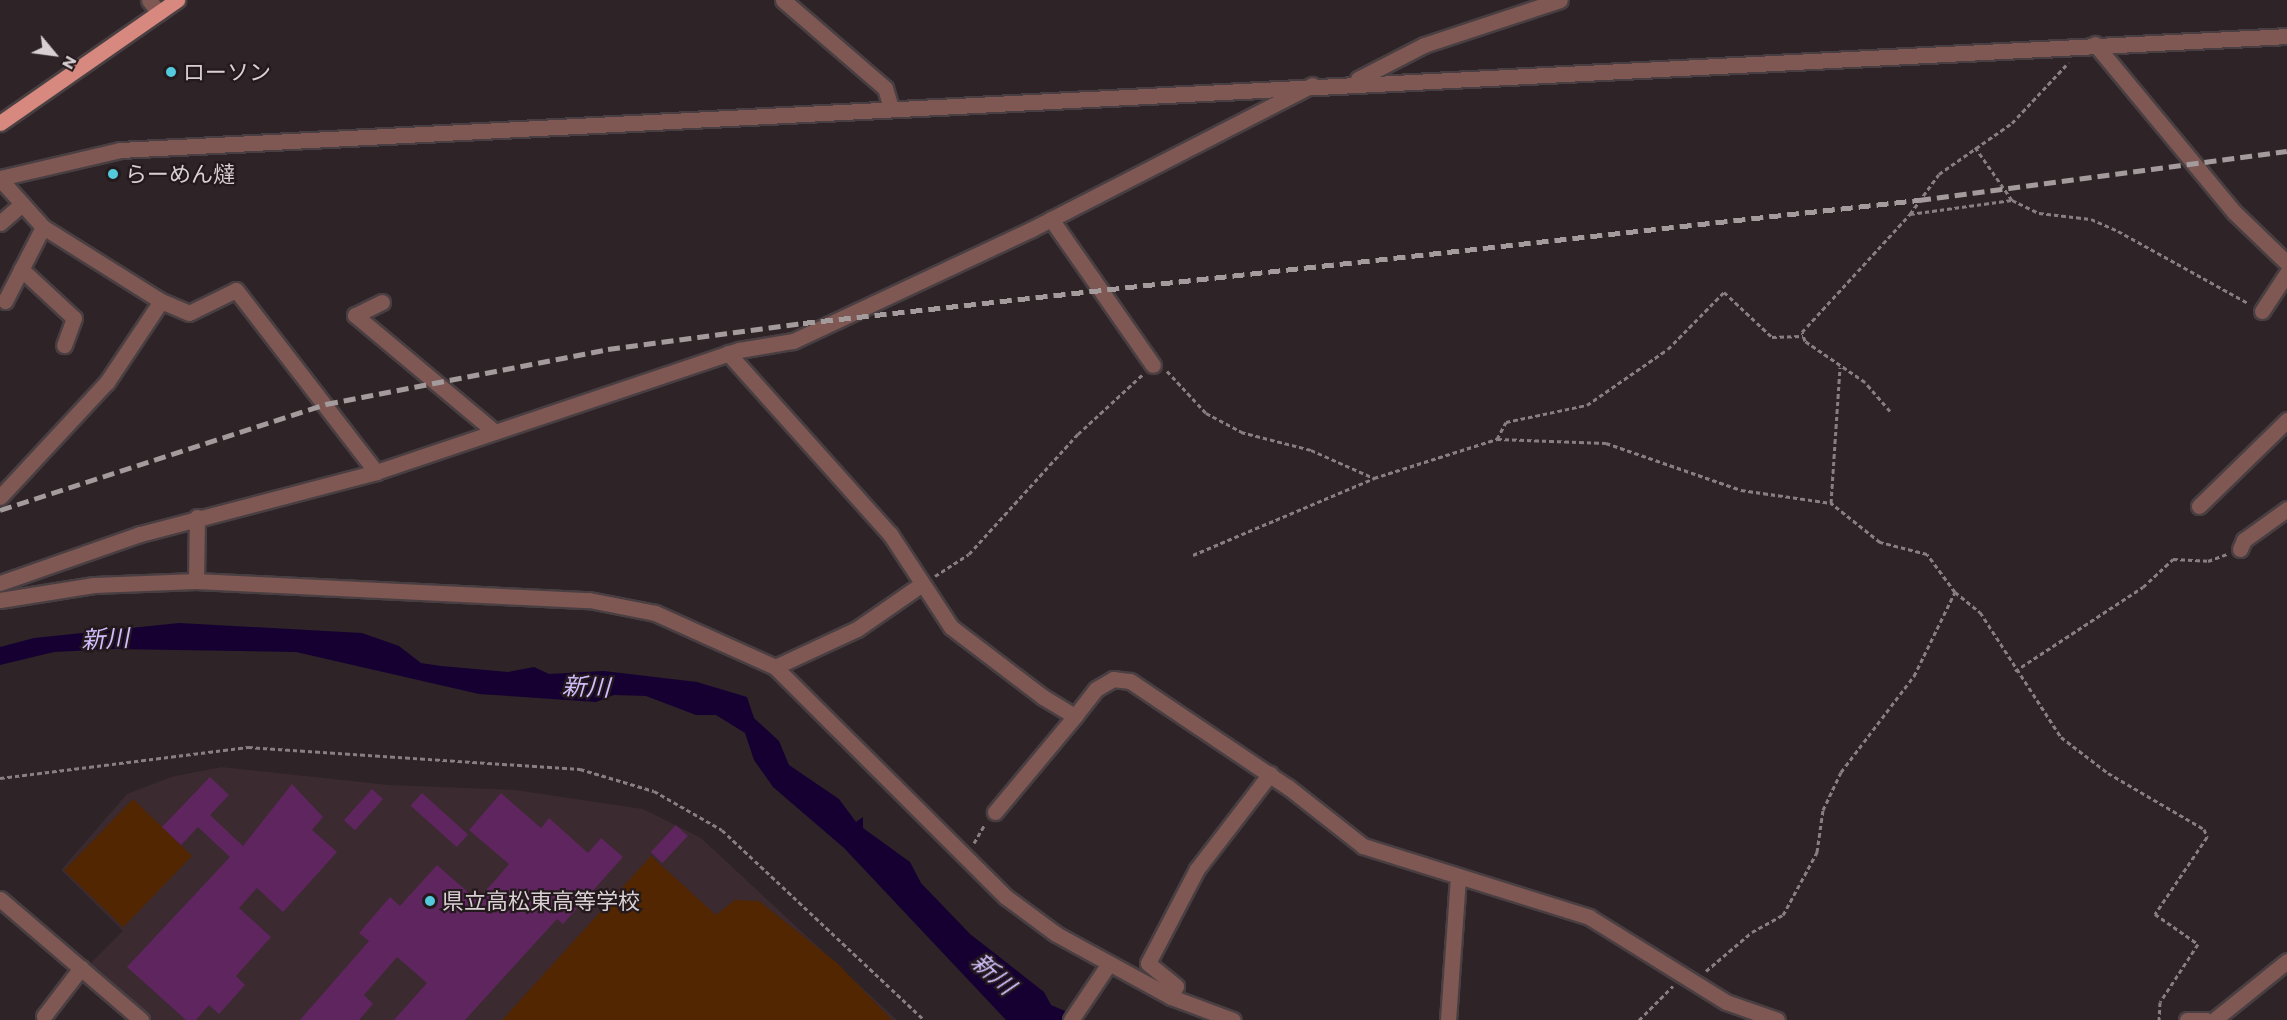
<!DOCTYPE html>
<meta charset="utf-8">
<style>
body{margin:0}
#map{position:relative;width:2287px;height:1020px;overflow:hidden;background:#2e2326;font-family:Commissioner,"Noto Sans JP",sans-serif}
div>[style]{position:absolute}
.built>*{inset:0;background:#3b2a30}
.green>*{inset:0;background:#512600;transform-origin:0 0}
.water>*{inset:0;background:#160032}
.building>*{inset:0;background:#5f255f;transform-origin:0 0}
.path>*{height:3px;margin-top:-1.5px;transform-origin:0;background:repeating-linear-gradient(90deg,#897f82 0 4.5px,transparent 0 7.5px)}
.roads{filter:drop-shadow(2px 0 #493f42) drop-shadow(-2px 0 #493f42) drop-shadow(0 2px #493f42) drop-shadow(0 -2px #493f42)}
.minor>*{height:15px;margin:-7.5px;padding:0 7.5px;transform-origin:7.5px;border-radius:7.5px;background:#7f5854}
.major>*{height:15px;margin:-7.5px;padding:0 7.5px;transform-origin:7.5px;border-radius:7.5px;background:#d78980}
.rail>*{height:4.5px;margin-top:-2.25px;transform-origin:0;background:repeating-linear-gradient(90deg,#a49b9d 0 12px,transparent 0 18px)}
.dots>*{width:16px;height:16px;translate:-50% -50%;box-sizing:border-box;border:3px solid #24191d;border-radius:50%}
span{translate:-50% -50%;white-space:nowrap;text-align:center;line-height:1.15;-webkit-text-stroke:4.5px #24191d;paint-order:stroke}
.poi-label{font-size:22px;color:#d8d0d2}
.left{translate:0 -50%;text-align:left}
.water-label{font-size:24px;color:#d1bffd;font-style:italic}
.north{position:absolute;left:24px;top:24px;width:60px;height:60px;-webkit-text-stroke:4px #24191d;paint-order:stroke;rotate:119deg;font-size:16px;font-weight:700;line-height:24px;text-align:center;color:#d8d0d2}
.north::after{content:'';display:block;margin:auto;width:21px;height:27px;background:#d8d0d2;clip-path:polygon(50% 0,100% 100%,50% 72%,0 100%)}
</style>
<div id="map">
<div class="built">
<div style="clip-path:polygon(221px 767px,389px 785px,515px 790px,643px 809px,701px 838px,897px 1020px,152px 1020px,90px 964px,123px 931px,61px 870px,127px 794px,171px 777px)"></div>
</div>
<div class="green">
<div style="left:133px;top:799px;width:82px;height:99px;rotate:44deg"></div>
<div style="clip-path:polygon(651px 856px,716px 915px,735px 900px,759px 901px,837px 963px,892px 1020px,502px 1020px)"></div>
</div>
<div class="water">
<div style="clip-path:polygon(179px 623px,362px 633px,399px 646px,421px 663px,441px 666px,508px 672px,534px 667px,549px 674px,604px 671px,697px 682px,747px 697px,754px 718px,779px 741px,789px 765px,839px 799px,856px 822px,863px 817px,863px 828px,910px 862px,921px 883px,970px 934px,1044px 992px,1051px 1005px,1086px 1020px,1006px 1020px,844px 848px,773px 787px,754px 760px,745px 733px,716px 715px,696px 715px,646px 696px,614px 695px,596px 702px,479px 694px,296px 652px,114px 649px,54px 652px,0 665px,0 647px,34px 638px)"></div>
</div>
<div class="building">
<div style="clip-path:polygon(210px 777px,229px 795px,210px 815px,243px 846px,292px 784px,323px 817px,312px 830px,337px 852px,283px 912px,257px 888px,239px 908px,271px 937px,236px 976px,245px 985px,219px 1014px,209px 1005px,196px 1020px,186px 1020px,127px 967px,230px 857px,198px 827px,181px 845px,162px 827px)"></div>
<div style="left:372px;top:789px;width:15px;height:42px;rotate:42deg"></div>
<div style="left:422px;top:793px;width:62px;height:17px;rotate:42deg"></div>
<div style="clip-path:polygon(501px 793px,541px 828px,549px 818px,588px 853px,601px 838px,623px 857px,563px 924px,557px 919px,465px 1020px,394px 1020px,427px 983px,397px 957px,364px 995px,373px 1004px,359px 1020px,300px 1020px,369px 941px,359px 933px,390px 897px,400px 906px,437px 865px,477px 900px,498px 877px,509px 864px,469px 830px)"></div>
<div style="left:676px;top:825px;width:16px;height:37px;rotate:43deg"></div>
</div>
<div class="path">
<div style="left:1975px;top:147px;width:65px;rotate:55.1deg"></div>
<div style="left:2012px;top:200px;width:30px;rotate:26deg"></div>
<div style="left:2039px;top:213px;width:52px;rotate:6.6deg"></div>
<div style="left:2091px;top:219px;width:30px;rotate:24deg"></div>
<div style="left:2118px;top:231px;width:149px;rotate:29deg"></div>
<div style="left:1910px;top:214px;width:103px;rotate:-7.8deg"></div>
<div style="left:1167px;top:371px;width:57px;rotate:47.1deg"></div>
<div style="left:1206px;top:413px;width:40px;rotate:28deg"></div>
<div style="left:1241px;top:432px;width:72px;rotate:14.4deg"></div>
<div style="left:1311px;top:450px;width:69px;rotate:24deg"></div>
<div style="left:1890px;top:411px;width:38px;rotate:-131deg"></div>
<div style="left:1865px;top:382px;width:73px;rotate:-145.7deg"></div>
<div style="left:1805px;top:341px;width:9px;rotate:-108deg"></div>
<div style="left:1802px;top:332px;width:160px;rotate:-47.5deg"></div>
<div style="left:1910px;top:214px;width:49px;rotate:-54.1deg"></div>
<div style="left:1939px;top:174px;width:89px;rotate:-34.9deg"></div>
<div style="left:2012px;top:123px;width:83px;rotate:-46.9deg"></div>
<div style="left:1497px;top:439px;width:19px;rotate:-62deg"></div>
<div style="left:1506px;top:422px;width:83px;rotate:-11.9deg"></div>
<div style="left:1587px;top:405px;width:98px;rotate:-34.7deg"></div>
<div style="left:1668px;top:349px;width:80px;rotate:-45.5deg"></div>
<div style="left:1724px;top:292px;width:66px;rotate:43.2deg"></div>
<div style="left:1772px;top:337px;width:31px;rotate:-2deg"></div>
<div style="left:1193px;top:555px;width:197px;rotate:-23deg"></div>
<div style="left:1374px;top:478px;width:129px;rotate:-17.6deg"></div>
<div style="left:1497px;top:439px;width:109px;rotate:2.1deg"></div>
<div style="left:1606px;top:443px;width:143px;rotate:19.2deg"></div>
<div style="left:1741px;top:490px;width:91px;rotate:8.2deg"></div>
<div style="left:935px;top:576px;width:40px;rotate:-32.9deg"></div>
<div style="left:969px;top:554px;width:162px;rotate:-47.8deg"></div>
<div style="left:1078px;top:434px;width:88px;rotate:-42.7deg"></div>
<div style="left:1955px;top:592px;width:32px;rotate:39deg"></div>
<div style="left:1980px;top:612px;width:149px;rotate:57.1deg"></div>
<div style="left:2061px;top:737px;width:59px;rotate:37.5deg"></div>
<div style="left:2108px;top:773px;width:111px;rotate:30.3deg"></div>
<div style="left:2204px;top:829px;width:9px;rotate:69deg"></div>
<div style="left:2207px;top:837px;width:93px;rotate:124deg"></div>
<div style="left:2155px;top:914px;width:52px;rotate:34.9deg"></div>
<div style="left:2198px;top:944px;width:69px;rotate:123.2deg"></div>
<div style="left:2160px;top:1002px;width:18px;rotate:93deg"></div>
<div style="left:2015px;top:671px;width:153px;rotate:-33.3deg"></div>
<div style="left:2143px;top:587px;width:41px;rotate:-43deg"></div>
<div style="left:2173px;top:559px;width:35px;rotate:3deg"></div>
<div style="left:2208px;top:561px;width:20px;rotate:-20deg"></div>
<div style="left:0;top:778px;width:250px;rotate:-7.1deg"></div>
<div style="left:248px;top:747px;width:333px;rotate:3.8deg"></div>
<div style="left:580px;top:769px;width:77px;rotate:16.6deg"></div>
<div style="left:654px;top:791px;width:78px;rotate:29.8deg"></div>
<div style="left:722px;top:830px;width:277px;rotate:43.2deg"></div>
<div style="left:974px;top:843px;width:22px;rotate:-60deg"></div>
<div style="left:1706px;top:971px;width:60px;rotate:-40.3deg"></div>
<div style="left:1752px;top:932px;width:35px;rotate:-29deg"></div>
<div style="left:1783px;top:915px;width:72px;rotate:-61.6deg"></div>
<div style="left:1817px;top:852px;width:42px;rotate:-81.9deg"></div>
<div style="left:1823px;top:810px;width:42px;rotate:-64.7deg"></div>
<div style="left:1841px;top:772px;width:121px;rotate:-52.8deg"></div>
<div style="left:1914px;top:676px;width:93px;rotate:-64deg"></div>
<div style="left:1955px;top:592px;width:47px;rotate:-126.4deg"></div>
<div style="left:1927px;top:554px;width:49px;rotate:-165.7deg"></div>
<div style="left:1880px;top:542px;width:63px;rotate:-141.5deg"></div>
<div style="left:1831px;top:503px;width:136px;rotate:-86.2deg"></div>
<div style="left:1639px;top:1020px;width:48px;rotate:-45deg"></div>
</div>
<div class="roads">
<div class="minor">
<div style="left:149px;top:0;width:16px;rotate:52deg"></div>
<div style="left:783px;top:0;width:135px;rotate:40.8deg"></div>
<div style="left:885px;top:88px;width:21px;rotate:73deg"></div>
<div style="left:2095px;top:44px;width:218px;rotate:50.4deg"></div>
<div style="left:2234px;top:212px;width:74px;rotate:43.9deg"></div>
<div style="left:1358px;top:79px;width:74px;rotate:-27.3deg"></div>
<div style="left:1424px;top:45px;width:143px;rotate:-18.3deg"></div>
<div style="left:0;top:178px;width:123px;rotate:-13.1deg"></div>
<div style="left:120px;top:150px;width:2170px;rotate:-3.01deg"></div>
<div style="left:0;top:179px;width:64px;rotate:48.1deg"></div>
<div style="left:43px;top:227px;width:139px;rotate:32.1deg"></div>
<div style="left:161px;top:301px;width:30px;rotate:23deg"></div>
<div style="left:189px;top:313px;width:52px;rotate:-26.1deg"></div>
<div style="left:236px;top:290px;width:230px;rotate:52.4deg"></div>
<div style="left:1051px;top:219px;width:178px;rotate:55.1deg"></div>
<div style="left:0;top:223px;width:29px;rotate:-41deg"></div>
<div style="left:21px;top:269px;width:72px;rotate:42.8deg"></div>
<div style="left:74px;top:318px;width:29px;rotate:110deg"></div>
<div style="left:5px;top:301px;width:83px;rotate:-62.8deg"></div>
<div style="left:382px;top:302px;width:30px;rotate:154deg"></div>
<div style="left:355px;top:315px;width:182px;rotate:39.9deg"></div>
<div style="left:2262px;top:311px;width:45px;rotate:-56.7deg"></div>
<div style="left:728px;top:353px;width:243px;rotate:48.2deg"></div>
<div style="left:890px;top:534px;width:111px;rotate:56.7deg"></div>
<div style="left:951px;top:627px;width:116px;rotate:37.3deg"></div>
<div style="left:1043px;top:697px;width:37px;rotate:31deg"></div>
<div style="left:1075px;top:716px;width:34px;rotate:-52deg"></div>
<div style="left:1096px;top:689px;width:20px;rotate:-30deg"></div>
<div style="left:1113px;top:679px;width:17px;rotate:7deg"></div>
<div style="left:1130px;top:681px;width:190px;rotate:33.9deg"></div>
<div style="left:1288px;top:787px;width:95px;rotate:38.2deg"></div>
<div style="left:1363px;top:846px;width:237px;rotate:17.4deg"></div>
<div style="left:1589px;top:917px;width:161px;rotate:31.8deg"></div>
<div style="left:1726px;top:1002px;width:54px;rotate:19.4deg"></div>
<div style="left:0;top:497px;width:157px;rotate:-47.1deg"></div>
<div style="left:107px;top:382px;width:97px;rotate:-56.3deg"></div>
<div style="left:2199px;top:506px;width:123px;rotate:-44.3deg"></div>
<div style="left:2240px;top:549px;width:10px;rotate:-66deg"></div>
<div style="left:2244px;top:540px;width:53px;rotate:-35.8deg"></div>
<div style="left:196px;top:581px;width:64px;rotate:-89.1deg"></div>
<div style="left:0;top:583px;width:148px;rotate:-19.3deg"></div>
<div style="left:140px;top:534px;width:244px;rotate:-14.7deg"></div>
<div style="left:376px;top:472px;width:383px;rotate:-18.6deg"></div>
<div style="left:739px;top:350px;width:55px;rotate:-9.5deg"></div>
<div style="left:793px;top:341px;width:264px;rotate:-25.1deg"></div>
<div style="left:1032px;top:229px;width:315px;rotate:-27.2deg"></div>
<div style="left:0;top:600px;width:95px;rotate:-9.1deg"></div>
<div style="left:94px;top:585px;width:102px;rotate:-2.2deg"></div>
<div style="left:196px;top:581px;width:393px;rotate:2.8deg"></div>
<div style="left:589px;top:600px;width:67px;rotate:11.1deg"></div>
<div style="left:655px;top:613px;width:132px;rotate:24.2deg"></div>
<div style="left:775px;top:667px;width:326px;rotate:44.9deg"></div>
<div style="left:1006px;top:897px;width:62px;rotate:36.5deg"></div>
<div style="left:1056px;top:934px;width:131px;rotate:28.7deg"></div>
<div style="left:1171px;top:997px;width:66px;rotate:20.4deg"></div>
<div style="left:775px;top:667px;width:90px;rotate:-24.9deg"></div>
<div style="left:857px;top:629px;width:79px;rotate:-34.7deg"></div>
<div style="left:995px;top:812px;width:125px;rotate:-50.2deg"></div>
<div style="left:0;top:899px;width:186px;rotate:40.6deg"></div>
<div style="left:1171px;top:997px;width:12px;rotate:-66deg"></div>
<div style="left:1176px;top:986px;width:36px;rotate:-141deg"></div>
<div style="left:1148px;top:963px;width:106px;rotate:-62.5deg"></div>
<div style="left:1197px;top:869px;width:120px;rotate:-52.5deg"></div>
<div style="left:44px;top:1016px;width:61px;rotate:-52.4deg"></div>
<div style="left:1071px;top:1020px;width:66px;rotate:-56.1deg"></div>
<div style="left:1448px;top:1020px;width:143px;rotate:-86deg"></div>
<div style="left:2187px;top:1020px;width:19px"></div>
<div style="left:2214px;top:1020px;width:94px;rotate:-38.9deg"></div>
</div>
<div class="major">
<div style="left:0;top:123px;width:216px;rotate:-34.8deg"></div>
</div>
</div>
<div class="rail">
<div style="left:0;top:510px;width:343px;rotate:-18deg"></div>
<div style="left:326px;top:404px;width:287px;rotate:-11deg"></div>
<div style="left:608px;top:349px;width:197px;rotate:-7.6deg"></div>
<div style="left:803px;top:323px;width:1123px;rotate:-6.29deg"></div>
<div style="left:1919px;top:200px;width:371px;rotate:-7.6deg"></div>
</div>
<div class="dots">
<div style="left:171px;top:72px;background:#53cbdc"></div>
<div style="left:113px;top:174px;background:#53cbdc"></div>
<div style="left:430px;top:901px;background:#53cbdc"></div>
</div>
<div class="poi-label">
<span class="left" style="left:183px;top:72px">ローソン</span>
<span class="left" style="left:125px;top:174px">らーめん燵</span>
<span class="left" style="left:442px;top:901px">県立高松東高等学校</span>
</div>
<div class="water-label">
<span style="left:105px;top:638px;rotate:-3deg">新川</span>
<span style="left:586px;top:686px;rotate:2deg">新川</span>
<span style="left:994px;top:973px;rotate:42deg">新川</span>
</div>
<div class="north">N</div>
</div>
